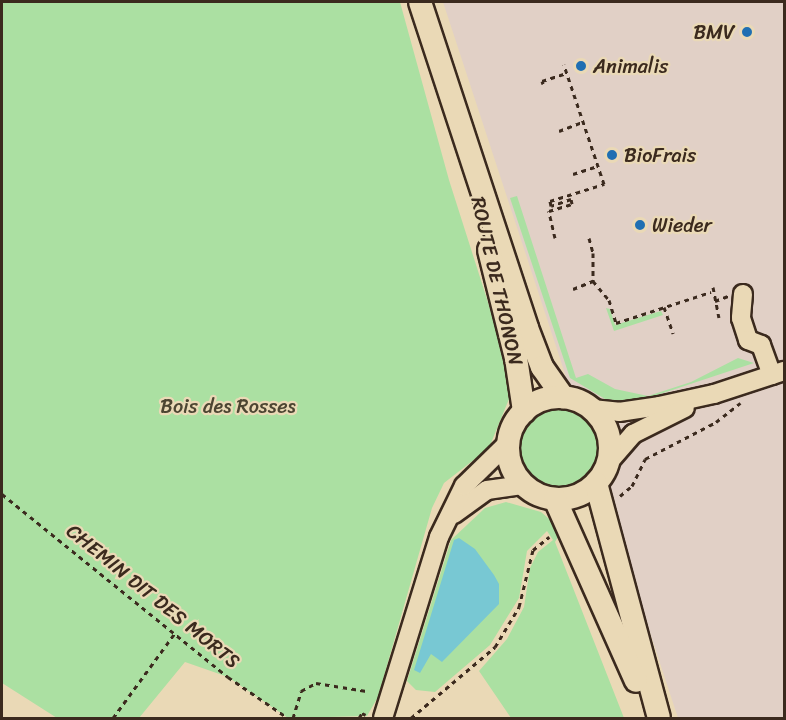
<!DOCTYPE html>
<style>
body{margin:0}
#map{position:relative;width:786px;height:720px;overflow:hidden;background:#ead9b6;font-family:Sriracha,sans-serif}
div>[style]{position:absolute}
.built>*{inset:0;background:#e1d0c6}
.green>*{inset:0;background:#abe0a2}
.round{border-radius:50%}
.water>*{inset:0;background:#78c8d3}
.path>*{height:3px;margin-top:-1.5px;transform-origin:0;background:repeating-linear-gradient(90deg,#3b2a1e 0 4.5px,transparent 0 9px)}
.roads{filter:drop-shadow(2px 0 #3b2a1e) drop-shadow(-2px 0 #3b2a1e) drop-shadow(0 2px #3b2a1e) drop-shadow(0 -2px #3b2a1e)}
.minor>*{height:18px;margin:-9px;padding:0 9px;transform-origin:9px;border-radius:9px;background:#ead9b6}
.major>*{height:22px;margin:-11px;padding:0 11px;transform-origin:11px;border-radius:11px;background:#ead9b6}
.major>.ring{margin:-11px;padding:0;box-sizing:content-box;background:none;border:22px solid #ead9b6;border-radius:50%}
.dots>*{width:16px;height:16px;translate:-50% -50%;box-sizing:border-box;border:3px solid #ead9b6;border-radius:50%}
span{translate:-50% -50%;white-space:nowrap;text-align:center;line-height:1.15;-webkit-text-stroke:4.5px #ead9b6;paint-order:stroke}
.poi-label{font-size:20px;color:#3b2a1e}
.right{translate:-100% -50%;text-align:right}
.left{translate:0 -50%;text-align:left}
.street-label{font-size:20px;color:#3b2a1e}
.park-label{font-size:20px;color:#4c4532}
.frame{position:absolute;inset:0;border:3px solid #3b2a1e;pointer-events:none}
</style>
<div id="map">
<div class="built">
<div style="clip-path:polygon(443px 2px,784px 2px,784px 718px,678px 718px)"></div>
</div>
<div class="green">
<div style="clip-path:polygon(2px 2px,400px 2px,449px 180px,500px 340px,509px 399px,489px 448px,444px 483px,432px 508px,378px 697px,367px 716px,288px 718px,228px 677px,185px 662px,139px 718px,57px 718px,2px 683px)"></div>
<div style="clip-path:polygon(517px 196px,576px 378px,588px 374px,615px 389px,648px 396px,691px 382px,738px 358px,754px 363px,648px 398px,631px 402px,605px 399px,570px 378px,510px 198px)"></div>
<div style="clip-path:polygon(606px 308px,610px 309px,615px 325px,661px 311px,663px 315px,614px 331px)"></div>
<div class="round" style="left:516px;top:406px;width:82px;height:82px"></div>
<div style="clip-path:polygon(506px 502px,541px 512px,555px 524px,559px 535px,555px 542px,624px 718px,511px 718px,479px 671px,507px 639px,524px 607px,530px 568px,538px 552px,553px 540px,547px 531px,527px 551px,519px 598px,490px 645px,435px 692px,416px 690px,407px 681px,451px 540px,485px 508px)"></div>
</div>
<div class="water">
<div style="clip-path:polygon(459px 538px,475px 549px,494px 575px,499px 584px,499px 604px,442px 662px,431px 654px,420px 673px,414px 670px,454px 540px)"></div>
</div>
<div class="path">
<div style="left:543px;top:84px;width:3px;rotate:-108deg"></div>
<div style="left:542px;top:81px;width:26px;rotate:-18deg"></div>
<div style="left:559px;top:131px;width:26px;rotate:-21deg"></div>
<div style="left:573px;top:174px;width:26px;rotate:-18deg"></div>
<div style="left:555px;top:238px;width:28px;rotate:-103deg"></div>
<div style="left:549px;top:211px;width:24px;rotate:-17deg"></div>
<div style="left:572px;top:204px;width:5px;rotate:-101deg"></div>
<div style="left:571px;top:199px;width:21px;rotate:161deg"></div>
<div style="left:551px;top:206px;width:5px;rotate:-101deg"></div>
<div style="left:550px;top:201px;width:57px;rotate:-17.5deg"></div>
<div style="left:604px;top:184px;width:126px;rotate:-108.6deg"></div>
<div style="left:589px;top:238px;width:16px;rotate:75deg"></div>
<div style="left:593px;top:253px;width:28px;rotate:90deg"></div>
<div style="left:593px;top:281px;width:25px;rotate:50deg"></div>
<div style="left:609px;top:300px;width:24px;rotate:73deg"></div>
<div style="left:616px;top:323px;width:100px;rotate:-18.1deg"></div>
<div style="left:713px;top:287px;width:31px;rotate:79deg"></div>
<div style="left:573px;top:289px;width:24px;rotate:-22deg"></div>
<div style="left:715px;top:301px;width:14px;rotate:-21deg"></div>
<div style="left:664px;top:307px;width:28px;rotate:71deg"></div>
<div style="left:2px;top:494px;width:291px;rotate:39deg"></div>
<div style="left:228px;top:677px;width:73px;rotate:34.3deg"></div>
<div style="left:620px;top:496px;width:16px;rotate:-40deg"></div>
<div style="left:632px;top:486px;width:30px;rotate:-64deg"></div>
<div style="left:645px;top:459px;width:80px;rotate:-27.5deg"></div>
<div style="left:716px;top:422px;width:31px;rotate:-38deg"></div>
<div style="left:113px;top:718px;width:105px;rotate:-53.9deg"></div>
<div style="left:293px;top:718px;width:28px;rotate:-73deg"></div>
<div style="left:301px;top:691px;width:17px;rotate:-28deg"></div>
<div style="left:316px;top:683px;width:51px;rotate:9.1deg"></div>
<div style="left:359px;top:718px;width:6px;rotate:-59deg"></div>
<div style="left:362px;top:713px;width:4px;rotate:27deg"></div>
<div style="left:411px;top:718px;width:110px;rotate:-40.2deg"></div>
<div style="left:495px;top:647px;width:47px;rotate:-59deg"></div>
<div style="left:519px;top:607px;width:59px;rotate:-76.2deg"></div>
<div style="left:533px;top:550px;width:21px;rotate:-39deg"></div>
</div>
<div class="roads">
<div class="minor">
<div style="left:743px;top:294px;width:24px;rotate:95deg"></div>
<div style="left:741px;top:318px;width:23px;rotate:72deg"></div>
<div style="left:748px;top:340px;width:14px;rotate:21deg"></div>
<div style="left:761px;top:345px;width:32px;rotate:70deg"></div>
<div style="left:592px;top:409px;width:27px;rotate:6deg"></div>
<div style="left:619px;top:412px;width:40px;rotate:-8.5deg"></div>
<div style="left:659px;top:406px;width:56px;rotate:-12.3deg"></div>
<div style="left:714px;top:394px;width:74px;rotate:-18.2deg"></div>
<div style="left:607px;top:464px;width:40px;rotate:-49deg"></div>
<div style="left:633px;top:434px;width:58px;rotate:-26.6deg"></div>
<div style="left:454px;top:514px;width:41px;rotate:-36deg"></div>
<div style="left:487px;top:490px;width:37px;rotate:-8deg"></div>
<div style="left:383px;top:718px;width:189px;rotate:-72.8deg"></div>
<div style="left:439px;top:537px;width:57px;rotate:-63.9deg"></div>
<div style="left:464px;top:486px;width:63px;rotate:-44.4deg"></div>
</div>
<div class="major">
<div style="left:420px;top:2px;width:343px;rotate:71.8deg"></div>
<div style="left:527px;top:328px;width:42px;rotate:69deg"></div>
<div style="left:542px;top:367px;width:37px;rotate:55deg"></div>
<div style="left:489px;top:250px;width:111px;rotate:76deg"></div>
<div style="left:516px;top:358px;width:54px;rotate:81.4deg"></div>
<div class="ring" style="left:508px;top:397px;width:80px;height:80px"></div>
<div style="left:596px;top:483px;width:243px;rotate:75deg"></div>
<div style="left:555px;top:499px;width:199px;rotate:66deg"></div>
</div>
</div>
<div class="dots">
<div style="left:747px;top:32px;background:#1f6fb2"></div>
<div style="left:581px;top:66px;background:#1f6fb2"></div>
<div style="left:612px;top:155px;background:#1f6fb2"></div>
<div style="left:640px;top:225px;background:#1f6fb2"></div>
</div>
<div class="poi-label">
<span class="right" style="left:735px;top:32px">BMV</span>
<span class="left" style="left:593px;top:66px">Animalis</span>
<span class="left" style="left:624px;top:155px">BioFrais</span>
<span class="left" style="left:652px;top:225px">Wieder</span>
</div>
<div class="street-label">
<span style="left:497px;top:281px;rotate:77deg">ROUTE DE THONON</span>
<span style="left:153px;top:596px;rotate:39deg">CHEMIN DIT DES MORTS</span>
</div>
<div class="park-label">
<span style="left:228px;top:406px">Bois des Rosses</span>
</div>
<div class="frame"></div>
</div>
